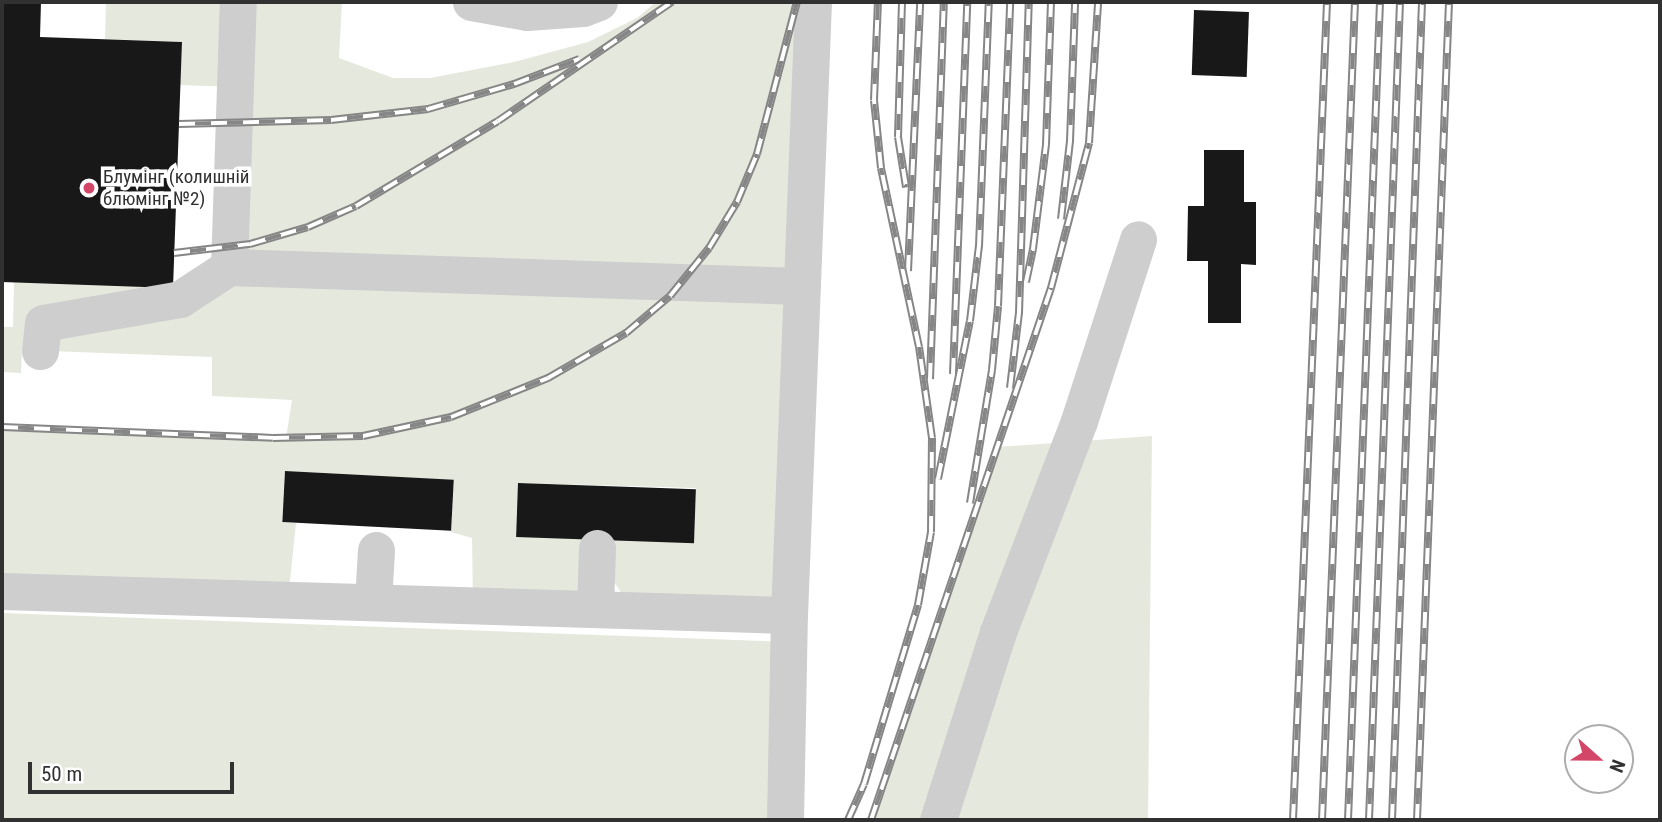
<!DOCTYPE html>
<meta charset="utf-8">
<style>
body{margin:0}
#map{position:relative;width:1662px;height:822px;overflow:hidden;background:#fff;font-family:"Roboto Condensed",sans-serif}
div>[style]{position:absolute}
.green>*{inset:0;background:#e5e9dd}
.building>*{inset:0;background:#181818;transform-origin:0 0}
.minor>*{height:37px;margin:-18.5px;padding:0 18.5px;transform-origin:18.5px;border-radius:18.5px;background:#cecece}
.rail>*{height:8px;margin-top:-4px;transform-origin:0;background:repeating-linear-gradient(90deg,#fff 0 16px,#868686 0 32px);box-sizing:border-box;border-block:2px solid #868686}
.dots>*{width:19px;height:19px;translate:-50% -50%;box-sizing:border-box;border:4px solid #fff;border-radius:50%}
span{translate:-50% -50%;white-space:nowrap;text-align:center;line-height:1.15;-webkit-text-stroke:7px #fff;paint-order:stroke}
.poi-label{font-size:19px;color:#313131}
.left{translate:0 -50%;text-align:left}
.frame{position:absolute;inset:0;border:4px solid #313131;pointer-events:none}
.north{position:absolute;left:1564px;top:724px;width:70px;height:70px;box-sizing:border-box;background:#fff;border:2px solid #adadad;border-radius:50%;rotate:111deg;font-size:19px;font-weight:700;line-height:28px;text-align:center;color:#313131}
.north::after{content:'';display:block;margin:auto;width:24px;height:32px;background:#d44667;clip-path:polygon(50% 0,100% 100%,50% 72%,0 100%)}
.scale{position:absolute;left:28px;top:762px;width:206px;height:32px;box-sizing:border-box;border:4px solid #313131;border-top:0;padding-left:9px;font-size:21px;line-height:24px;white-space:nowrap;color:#313131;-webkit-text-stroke:5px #fff;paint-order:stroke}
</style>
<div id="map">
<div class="green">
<div style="clip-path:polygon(106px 2px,342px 2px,339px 58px,393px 78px,430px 78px,514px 62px,588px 42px,637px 18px,656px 2px,814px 2px,789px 615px,633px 610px,614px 582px,609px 562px,611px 539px,694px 541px,696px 488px,519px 483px,587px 538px,587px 570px,573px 608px,473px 605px,472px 538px,451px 532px,454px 480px,285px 471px,282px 522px,296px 523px,288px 600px,2px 591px,2px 427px,286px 438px,292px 400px,212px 396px,212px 357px,22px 350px,21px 373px,2px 372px,2px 327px,13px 327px,14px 282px,227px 288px,235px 87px,180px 85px,182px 42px,105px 39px)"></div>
<div style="clip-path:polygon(1152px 436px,1148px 820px,871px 820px,997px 447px)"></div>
<div style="clip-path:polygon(2px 613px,788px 642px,785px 820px,2px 820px)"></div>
</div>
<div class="building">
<div style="clip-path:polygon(2px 2px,41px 2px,40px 37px,182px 42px,173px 288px,2px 282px)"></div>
<div style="left:1194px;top:10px;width:55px;height:65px;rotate:2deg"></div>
<div style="clip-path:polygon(1204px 150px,1244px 150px,1244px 202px,1256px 202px,1256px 265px,1241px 264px,1241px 323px,1208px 323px,1208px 261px,1187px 261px,1188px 206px,1204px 206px)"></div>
<div style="left:285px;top:471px;width:169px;height:51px;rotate:3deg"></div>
<div style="left:518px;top:483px;width:178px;height:54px;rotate:2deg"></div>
</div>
<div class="minor">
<div style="left:471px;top:2px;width:57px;rotate:10.1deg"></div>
<div style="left:527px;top:12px;width:56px;rotate:-4.1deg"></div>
<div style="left:583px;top:8px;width:17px;rotate:-21deg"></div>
<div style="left:229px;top:267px;width:265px;rotate:-88.1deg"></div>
<div style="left:40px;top:351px;width:28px;rotate:-84deg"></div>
<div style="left:43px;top:323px;width:139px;rotate:-9.9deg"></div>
<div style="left:180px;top:299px;width:59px;rotate:-33.1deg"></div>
<div style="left:229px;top:267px;width:573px;rotate:1.9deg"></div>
<div style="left:2px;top:591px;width:787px;rotate:1.75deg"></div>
<div style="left:373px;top:602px;width:52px;rotate:-86.7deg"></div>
<div style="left:595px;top:609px;width:61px;rotate:-88.1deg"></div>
<div style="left:785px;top:820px;width:205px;rotate:-88.9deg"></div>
<div style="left:789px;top:615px;width:613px;rotate:-87.76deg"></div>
<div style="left:938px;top:820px;width:197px;rotate:-72.3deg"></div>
<div style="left:998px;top:632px;width:226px;rotate:-69deg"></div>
<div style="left:1079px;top:421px;width:191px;rotate:-72deg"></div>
</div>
<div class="rail">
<div style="left:902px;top:2px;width:135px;rotate:91.7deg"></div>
<div style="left:898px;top:137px;width:51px;rotate:80.9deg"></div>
<div style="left:179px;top:124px;width:152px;rotate:-1.5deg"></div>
<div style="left:331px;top:120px;width:98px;rotate:-6.5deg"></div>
<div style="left:428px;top:109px;width:90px;rotate:-16.2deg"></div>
<div style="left:514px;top:84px;width:70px;rotate:-21deg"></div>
<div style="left:1061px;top:219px;width:79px;rotate:-83.4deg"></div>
<div style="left:1070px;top:141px;width:139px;rotate:-87.9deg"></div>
<div style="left:174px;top:253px;width:77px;rotate:-6.8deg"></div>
<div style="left:250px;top:244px;width:60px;rotate:-16.3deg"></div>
<div style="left:308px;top:227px;width:52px;rotate:-23.6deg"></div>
<div style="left:356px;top:206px;width:165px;rotate:-30.9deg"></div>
<div style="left:498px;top:121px;width:211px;rotate:-34.4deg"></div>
<div style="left:908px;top:271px;width:269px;rotate:-87.4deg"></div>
<div style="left:1026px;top:282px;width:34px;rotate:-78deg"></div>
<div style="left:1033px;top:249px;width:105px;rotate:-82.9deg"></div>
<div style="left:1046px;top:145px;width:143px;rotate:-88deg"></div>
<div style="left:953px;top:374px;width:372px;rotate:-87.8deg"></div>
<div style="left:930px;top:379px;width:377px;rotate:-87.9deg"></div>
<div style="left:1010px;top:388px;width:76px;rotate:-83.2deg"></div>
<div style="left:1019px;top:313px;width:311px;rotate:-88.2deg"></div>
<div style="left:2px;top:427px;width:271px;rotate:2.3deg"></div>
<div style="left:273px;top:438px;width:90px;rotate:-1.3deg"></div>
<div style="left:363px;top:436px;width:90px;rotate:-12.2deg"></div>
<div style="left:451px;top:417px;width:105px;rotate:-21.9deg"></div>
<div style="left:548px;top:378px;width:90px;rotate:-30deg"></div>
<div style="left:626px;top:333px;width:57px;rotate:-40.1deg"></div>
<div style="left:670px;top:296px;width:62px;rotate:-50.9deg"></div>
<div style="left:709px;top:248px;width:54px;rotate:-58.7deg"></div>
<div style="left:737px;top:202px;width:52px;rotate:-67.4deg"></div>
<div style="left:757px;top:154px;width:157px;rotate:-75.3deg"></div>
<div style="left:938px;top:479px;width:161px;rotate:-78.6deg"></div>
<div style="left:970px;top:321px;width:76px;rotate:-83.2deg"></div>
<div style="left:979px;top:246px;width:244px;rotate:-87.7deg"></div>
<div style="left:970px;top:503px;width:135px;rotate:-80.6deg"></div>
<div style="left:992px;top:370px;width:64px;rotate:-84.6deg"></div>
<div style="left:998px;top:306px;width:304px;rotate:-87.7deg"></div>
<div style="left:848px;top:820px;width:39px;rotate:-66deg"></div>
<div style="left:864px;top:784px;width:187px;rotate:-73.2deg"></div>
<div style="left:918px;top:605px;width:74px;rotate:-79.9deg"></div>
<div style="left:931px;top:532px;width:94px;rotate:-89.4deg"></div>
<div style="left:932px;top:438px;width:92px;rotate:-98.1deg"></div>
<div style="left:919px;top:347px;width:183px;rotate:-102deg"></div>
<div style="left:881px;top:168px;width:68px;rotate:-95.9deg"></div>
<div style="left:874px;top:100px;width:98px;rotate:-87.7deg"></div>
<div style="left:871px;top:820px;width:562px;rotate:-71.31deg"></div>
<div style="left:1051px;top:288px;width:150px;rotate:-75.3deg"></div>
<div style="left:1089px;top:143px;width:141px;rotate:-86.3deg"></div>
<div style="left:1293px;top:820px;width:819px;rotate:-87.62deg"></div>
<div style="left:1322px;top:820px;width:819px;rotate:-87.69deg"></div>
<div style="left:1348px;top:820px;width:819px;rotate:-87.76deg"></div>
<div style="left:1369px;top:820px;width:819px;rotate:-87.83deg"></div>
<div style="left:1392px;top:820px;width:819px;rotate:-87.9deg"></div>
<div style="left:1417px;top:820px;width:819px;rotate:-87.76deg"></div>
</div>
<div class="dots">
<div style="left:89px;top:188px;background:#d44667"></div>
</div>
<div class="poi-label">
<span class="left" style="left:103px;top:188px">Блумінг (колишній<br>блюмінг №2)</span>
</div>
<div class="frame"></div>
<div class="north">N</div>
<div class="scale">50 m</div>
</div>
